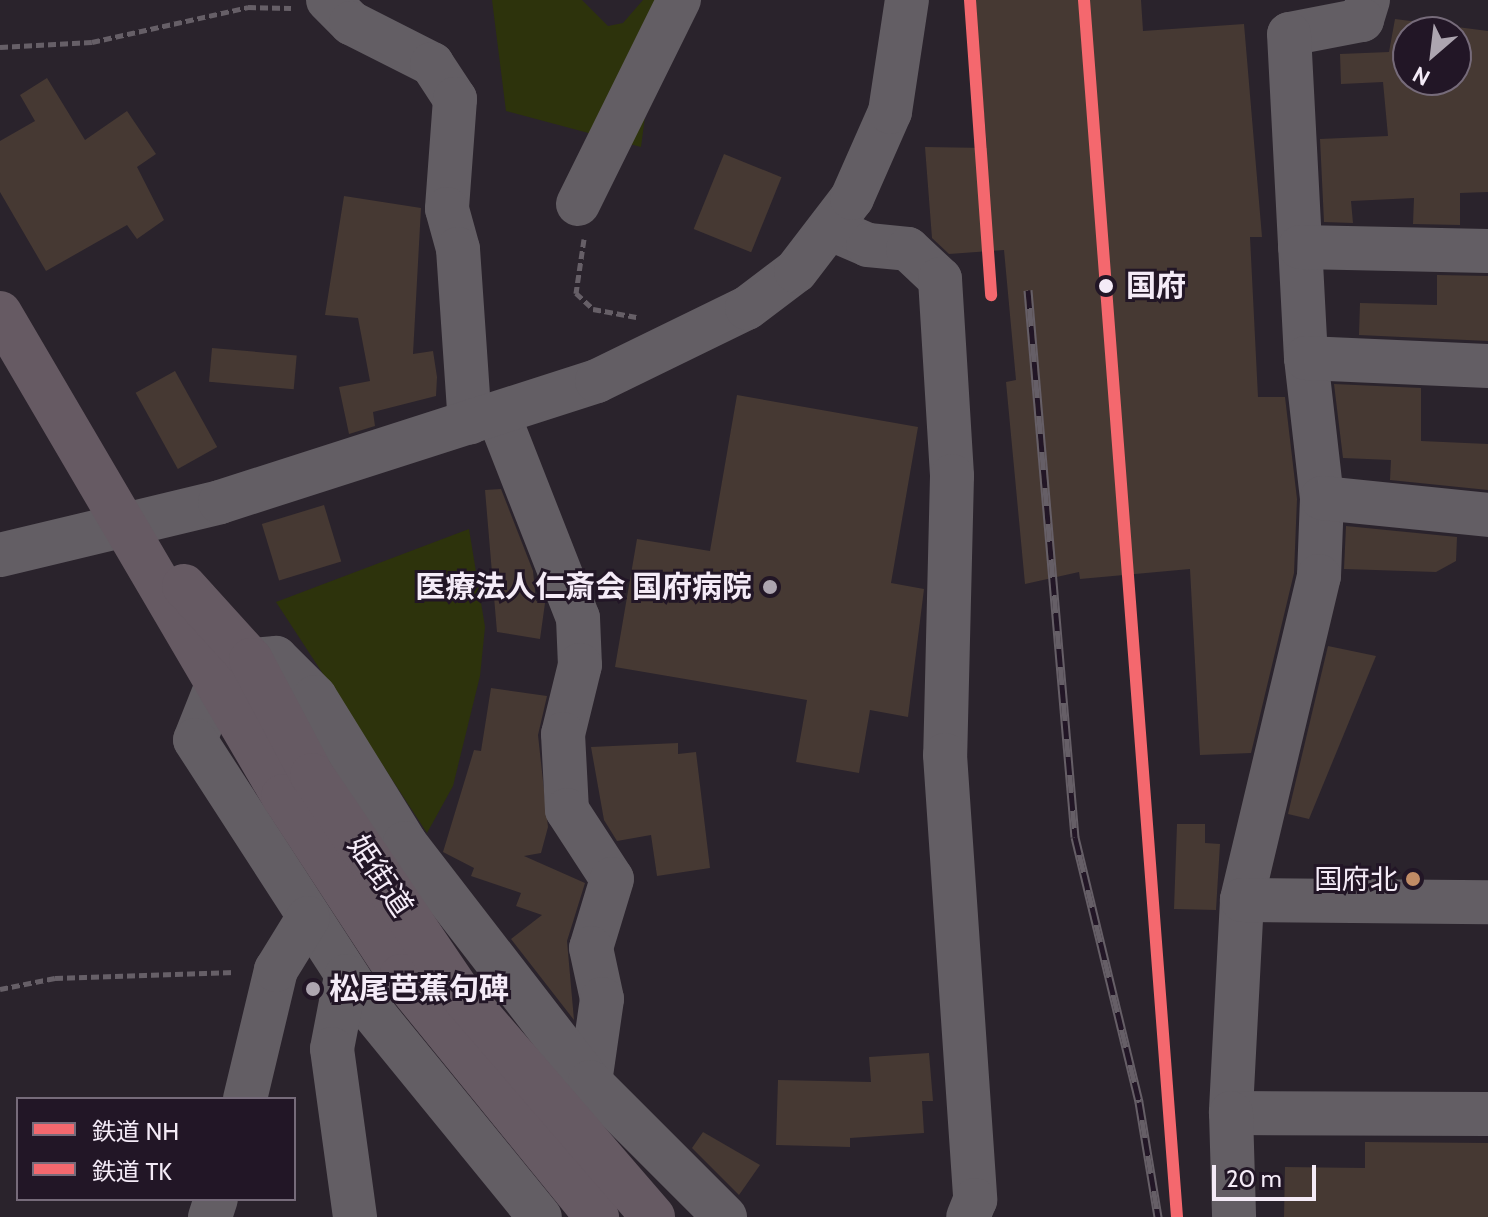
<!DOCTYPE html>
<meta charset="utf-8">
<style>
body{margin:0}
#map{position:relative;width:1488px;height:1217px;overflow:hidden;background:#2a232c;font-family:Cabin,"Noto Sans JP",sans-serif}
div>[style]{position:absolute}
.green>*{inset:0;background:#2d330c}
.building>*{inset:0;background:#463933;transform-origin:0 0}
.path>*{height:5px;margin-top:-2.5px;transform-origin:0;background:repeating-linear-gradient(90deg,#665f67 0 8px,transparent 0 12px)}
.minor>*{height:44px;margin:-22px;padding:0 22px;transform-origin:22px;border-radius:22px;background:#635e64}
.major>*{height:44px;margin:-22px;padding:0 22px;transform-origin:22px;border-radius:22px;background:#665a63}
.rail>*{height:9px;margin-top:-4.5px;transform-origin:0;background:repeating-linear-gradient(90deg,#221626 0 18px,#665f67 0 36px);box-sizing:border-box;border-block:2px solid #665f67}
.rail-1>*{height:12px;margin:-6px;padding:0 6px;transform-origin:6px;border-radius:6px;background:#f4686e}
.rail-2>*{height:12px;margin:-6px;padding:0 6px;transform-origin:6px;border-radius:6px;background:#f4686e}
.dots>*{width:22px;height:22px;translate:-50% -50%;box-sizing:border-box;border:4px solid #221626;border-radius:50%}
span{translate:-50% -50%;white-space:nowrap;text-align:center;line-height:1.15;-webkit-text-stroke:6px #221626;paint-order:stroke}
.bus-label{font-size:28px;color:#f4ebf7}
.right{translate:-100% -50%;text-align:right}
.stop-label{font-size:30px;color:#f4ebf7;font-weight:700}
.left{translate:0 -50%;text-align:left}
.poi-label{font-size:30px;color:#f4ebf7;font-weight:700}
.street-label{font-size:30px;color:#f4ebf7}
.legend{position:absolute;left:16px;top:1097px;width:280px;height:104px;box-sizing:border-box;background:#221626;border:2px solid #766b7a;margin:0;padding:10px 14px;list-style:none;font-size:24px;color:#f4ebf7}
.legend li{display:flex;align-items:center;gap:16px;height:40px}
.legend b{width:40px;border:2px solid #766b7a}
.north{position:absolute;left:1392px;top:16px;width:80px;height:80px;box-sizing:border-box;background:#221626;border:2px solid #766b7a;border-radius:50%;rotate:208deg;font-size:22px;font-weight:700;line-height:32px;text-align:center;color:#f4ebf7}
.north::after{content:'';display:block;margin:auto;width:28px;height:36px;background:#ada5b0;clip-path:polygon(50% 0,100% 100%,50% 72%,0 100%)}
.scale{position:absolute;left:1212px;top:1165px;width:104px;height:36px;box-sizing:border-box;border:4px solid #f4ebf7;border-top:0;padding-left:10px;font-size:24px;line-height:28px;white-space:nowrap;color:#f4ebf7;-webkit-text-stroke:6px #221626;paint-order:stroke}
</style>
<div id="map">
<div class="green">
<div style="clip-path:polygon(492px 0,582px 0,608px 26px,623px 23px,643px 0,690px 0,648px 94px,641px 147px,506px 111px)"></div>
<div style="clip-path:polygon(469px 529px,485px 627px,480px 676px,453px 786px,427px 833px,276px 602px)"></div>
</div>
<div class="building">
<div style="clip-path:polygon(974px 0,1141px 0,1143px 31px,1244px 24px,1262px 237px,1250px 237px,1258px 397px,1285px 397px,1297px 499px,1294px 573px,1251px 753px,1200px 755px,1190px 569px,1080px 579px,1079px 572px,1025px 584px,1006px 382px,1016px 380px,1004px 250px,949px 254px,932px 238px,925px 147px,987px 148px)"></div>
<div style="clip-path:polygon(evenodd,1395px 19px,1488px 31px,1488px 192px,1460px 193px,1460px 225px,1413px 224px,1414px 198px,1351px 201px,1353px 223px,1324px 222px,1320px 139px,1388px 136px,1383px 82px,1341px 84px,1340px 54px,1389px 52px,1395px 19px,1408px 32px,1456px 32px,1456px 80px,1408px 80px,1408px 32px)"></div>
<div style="clip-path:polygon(47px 78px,85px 140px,127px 111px,156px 154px,137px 167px,164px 220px,137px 239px,127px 225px,46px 271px,0 192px,0 141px,35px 121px,20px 95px)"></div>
<div style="left:724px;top:154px;width:62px;height:81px;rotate:22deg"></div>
<div style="clip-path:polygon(344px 196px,421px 208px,413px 354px,433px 351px,437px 377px,436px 396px,373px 412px,375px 426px,349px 434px,339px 387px,370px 381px,358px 318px,325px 315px)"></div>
<div style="clip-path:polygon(1437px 275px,1488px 276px,1488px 341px,1359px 335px,1360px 303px,1437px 305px)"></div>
<div style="left:212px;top:348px;width:85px;height:34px;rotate:5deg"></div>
<div style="left:175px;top:371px;width:87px;height:45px;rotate:61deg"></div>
<div style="clip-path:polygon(1334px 384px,1421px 388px,1421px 441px,1488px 444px,1488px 490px,1390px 480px,1391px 460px,1343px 458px)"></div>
<div style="clip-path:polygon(737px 395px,918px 427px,891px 583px,924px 589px,908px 717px,870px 710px,859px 773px,796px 762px,807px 700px,615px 667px,637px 539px,710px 551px)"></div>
<div style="clip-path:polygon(501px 489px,533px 571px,536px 601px,545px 603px,540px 639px,497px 632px,485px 490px)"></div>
<div style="left:324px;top:505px;width:59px;height:65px;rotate:73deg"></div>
<div style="clip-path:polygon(1346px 526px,1457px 537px,1456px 561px,1436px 572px,1344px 569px)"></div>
<div style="clip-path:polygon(1328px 646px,1376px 656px,1309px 819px,1288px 814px)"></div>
<div style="clip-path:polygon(491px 688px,547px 696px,538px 735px,548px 827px,541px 853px,524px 856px,585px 883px,567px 941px,574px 1020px,511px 939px,542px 915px,516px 906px,521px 893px,471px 876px,474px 868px,443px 852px,474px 750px,481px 751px)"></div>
<div style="clip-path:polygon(678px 743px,678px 754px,696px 752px,710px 868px,657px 876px,651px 835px,617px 841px,604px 820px,591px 747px)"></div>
<div style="clip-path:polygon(1177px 824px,1205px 824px,1205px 843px,1220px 844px,1216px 910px,1174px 909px)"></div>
<div style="clip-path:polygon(929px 1053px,933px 1101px,922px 1101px,924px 1133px,850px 1138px,850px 1147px,776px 1145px,778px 1080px,871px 1082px,869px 1057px)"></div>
<div style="clip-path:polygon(703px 1132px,760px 1165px,739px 1195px,692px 1148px)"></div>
<div style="clip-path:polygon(1365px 1142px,1488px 1143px,1488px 1217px,1284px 1217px,1285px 1167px,1365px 1168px)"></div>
</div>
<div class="path">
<div style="left:0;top:47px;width:92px;rotate:-3.1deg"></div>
<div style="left:92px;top:42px;width:160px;rotate:-12.6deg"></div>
<div style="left:248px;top:7px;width:43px;rotate:1.3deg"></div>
<div style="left:584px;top:239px;width:55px;rotate:98.4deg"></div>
<div style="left:576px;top:293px;width:23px;rotate:43deg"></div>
<div style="left:593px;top:309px;width:44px;rotate:10.5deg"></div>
<div style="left:0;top:989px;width:56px;rotate:-11.3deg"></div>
<div style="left:55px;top:978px;width:180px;rotate:-1.9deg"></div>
</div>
<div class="minor">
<div style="left:328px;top:0;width:33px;rotate:45deg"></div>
<div style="left:351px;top:23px;width:91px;rotate:26.8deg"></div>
<div style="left:432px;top:64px;width:42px;rotate:56.7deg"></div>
<div style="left:455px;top:99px;width:110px;rotate:94.2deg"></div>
<div style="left:447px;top:209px;width:41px;rotate:74.6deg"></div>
<div style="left:458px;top:249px;width:174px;rotate:86.1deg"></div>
<div style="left:1368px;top:0;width:21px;rotate:107deg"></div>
<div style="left:1362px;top:20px;width:74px;rotate:169.1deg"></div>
<div style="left:1289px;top:34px;width:324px;rotate:87deg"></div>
<div style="left:1306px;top:358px;width:141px;rotate:83.5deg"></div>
<div style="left:1322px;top:498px;width:78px;rotate:92.2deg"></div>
<div style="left:1319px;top:576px;width:333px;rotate:103.4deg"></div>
<div style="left:1242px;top:900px;width:213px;rotate:93deg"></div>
<div style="left:1231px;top:1113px;width:257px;rotate:0.2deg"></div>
<div style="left:578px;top:204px;width:228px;rotate:-63.7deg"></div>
<div style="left:831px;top:229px;width:40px;rotate:23.4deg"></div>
<div style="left:868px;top:245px;width:40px;rotate:5.7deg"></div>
<div style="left:908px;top:249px;width:44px;rotate:43.2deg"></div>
<div style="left:940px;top:279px;width:197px;rotate:86.5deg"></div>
<div style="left:952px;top:476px;width:279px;rotate:91.4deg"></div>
<div style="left:945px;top:755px;width:446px;rotate:86.1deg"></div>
<div style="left:975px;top:1200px;width:18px;rotate:112deg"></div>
<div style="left:1300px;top:247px;width:188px;rotate:1.2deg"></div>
<div style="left:1306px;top:358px;width:182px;rotate:2.5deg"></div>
<div style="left:498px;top:414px;width:219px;rotate:68.6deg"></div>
<div style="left:578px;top:618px;width:47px;rotate:87.6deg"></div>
<div style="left:580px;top:665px;width:71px;rotate:103.8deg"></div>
<div style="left:563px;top:734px;width:76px;rotate:87deg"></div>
<div style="left:567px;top:810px;width:82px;rotate:56.9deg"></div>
<div style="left:612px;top:879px;width:72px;rotate:106.9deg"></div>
<div style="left:591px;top:948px;width:52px;rotate:77.8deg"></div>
<div style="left:602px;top:999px;width:84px;rotate:98.2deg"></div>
<div style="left:1322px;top:498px;width:167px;rotate:5.8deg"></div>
<div style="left:0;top:555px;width:226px;rotate:-13.5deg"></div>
<div style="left:220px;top:502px;width:396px;rotate:-17.8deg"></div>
<div style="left:597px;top:381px;width:167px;rotate:-26deg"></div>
<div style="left:747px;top:308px;width:61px;rotate:-37.1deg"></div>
<div style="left:796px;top:271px;width:92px;rotate:-52.5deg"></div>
<div style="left:852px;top:198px;width:94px;rotate:-66.2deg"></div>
<div style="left:890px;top:112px;width:113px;rotate:-81.4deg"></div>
<div style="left:251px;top:660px;width:25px;rotate:-5deg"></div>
<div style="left:276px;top:658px;width:55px;rotate:45deg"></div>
<div style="left:315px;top:697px;width:172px;rotate:58.3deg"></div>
<div style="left:405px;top:843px;width:302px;rotate:52.3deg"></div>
<div style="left:590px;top:1082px;width:191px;rotate:45deg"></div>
<div style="left:218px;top:682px;width:62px;rotate:111.6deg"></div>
<div style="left:195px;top:740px;width:315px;rotate:57.1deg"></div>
<div style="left:366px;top:1004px;width:275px;rotate:50.8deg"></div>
<div style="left:1242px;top:900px;width:246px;rotate:0.5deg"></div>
<div style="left:346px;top:976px;width:74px;rotate:100.9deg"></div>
<div style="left:332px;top:1049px;width:170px;rotate:82.2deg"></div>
<div style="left:245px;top:1099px;width:133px;rotate:-76.5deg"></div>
<div style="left:276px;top:970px;width:61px;rotate:-58.4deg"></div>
<div style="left:1231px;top:1113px;width:104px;rotate:88.3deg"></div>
<div style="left:210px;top:1217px;width:19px;rotate:-72deg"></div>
</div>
<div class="major">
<div style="left:0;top:313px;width:560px;rotate:59.63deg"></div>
<div style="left:283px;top:796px;width:215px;rotate:56.8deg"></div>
<div style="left:401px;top:976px;width:311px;rotate:50.9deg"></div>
<div style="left:184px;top:586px;width:100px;rotate:47.8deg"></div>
<div style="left:251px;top:660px;width:130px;rotate:62.1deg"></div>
<div style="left:312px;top:775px;width:262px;rotate:55.9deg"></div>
<div style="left:459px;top:992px;width:297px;rotate:49.2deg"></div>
</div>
<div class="rail">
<div style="left:1028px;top:290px;width:549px;rotate:85.09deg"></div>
<div style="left:1075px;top:837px;width:273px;rotate:76.4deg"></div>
<div style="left:1139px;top:1102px;width:117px;rotate:80.6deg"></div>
</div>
<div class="rail-1">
<div style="left:1084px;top:0;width:1221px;rotate:85.63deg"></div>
</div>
<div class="rail-2">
<div style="left:970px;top:0;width:296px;rotate:85.9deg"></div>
</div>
<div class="dots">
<div style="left:1106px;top:286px;background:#f4ebf7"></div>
<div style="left:770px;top:587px;background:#ada5b0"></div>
<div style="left:1413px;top:879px;background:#c18c65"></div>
<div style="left:313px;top:989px;background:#ada5b0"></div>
</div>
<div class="bus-label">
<span class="right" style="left:1398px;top:879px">国府北</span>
</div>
<div class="stop-label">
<span class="left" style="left:1126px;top:286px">国府</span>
</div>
<div class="poi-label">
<span class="right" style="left:752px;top:587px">医療法人仁斎会 国府病院</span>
<span class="left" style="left:329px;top:989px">松尾芭蕉句碑</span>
</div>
<div class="street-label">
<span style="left:380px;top:876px;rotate:56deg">姫街道</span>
</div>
<ul class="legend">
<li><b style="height:10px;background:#f4686e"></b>鉄道 NH</li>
<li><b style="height:10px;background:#f4686e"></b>鉄道 TK</li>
</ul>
<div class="north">N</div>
<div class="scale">20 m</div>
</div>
